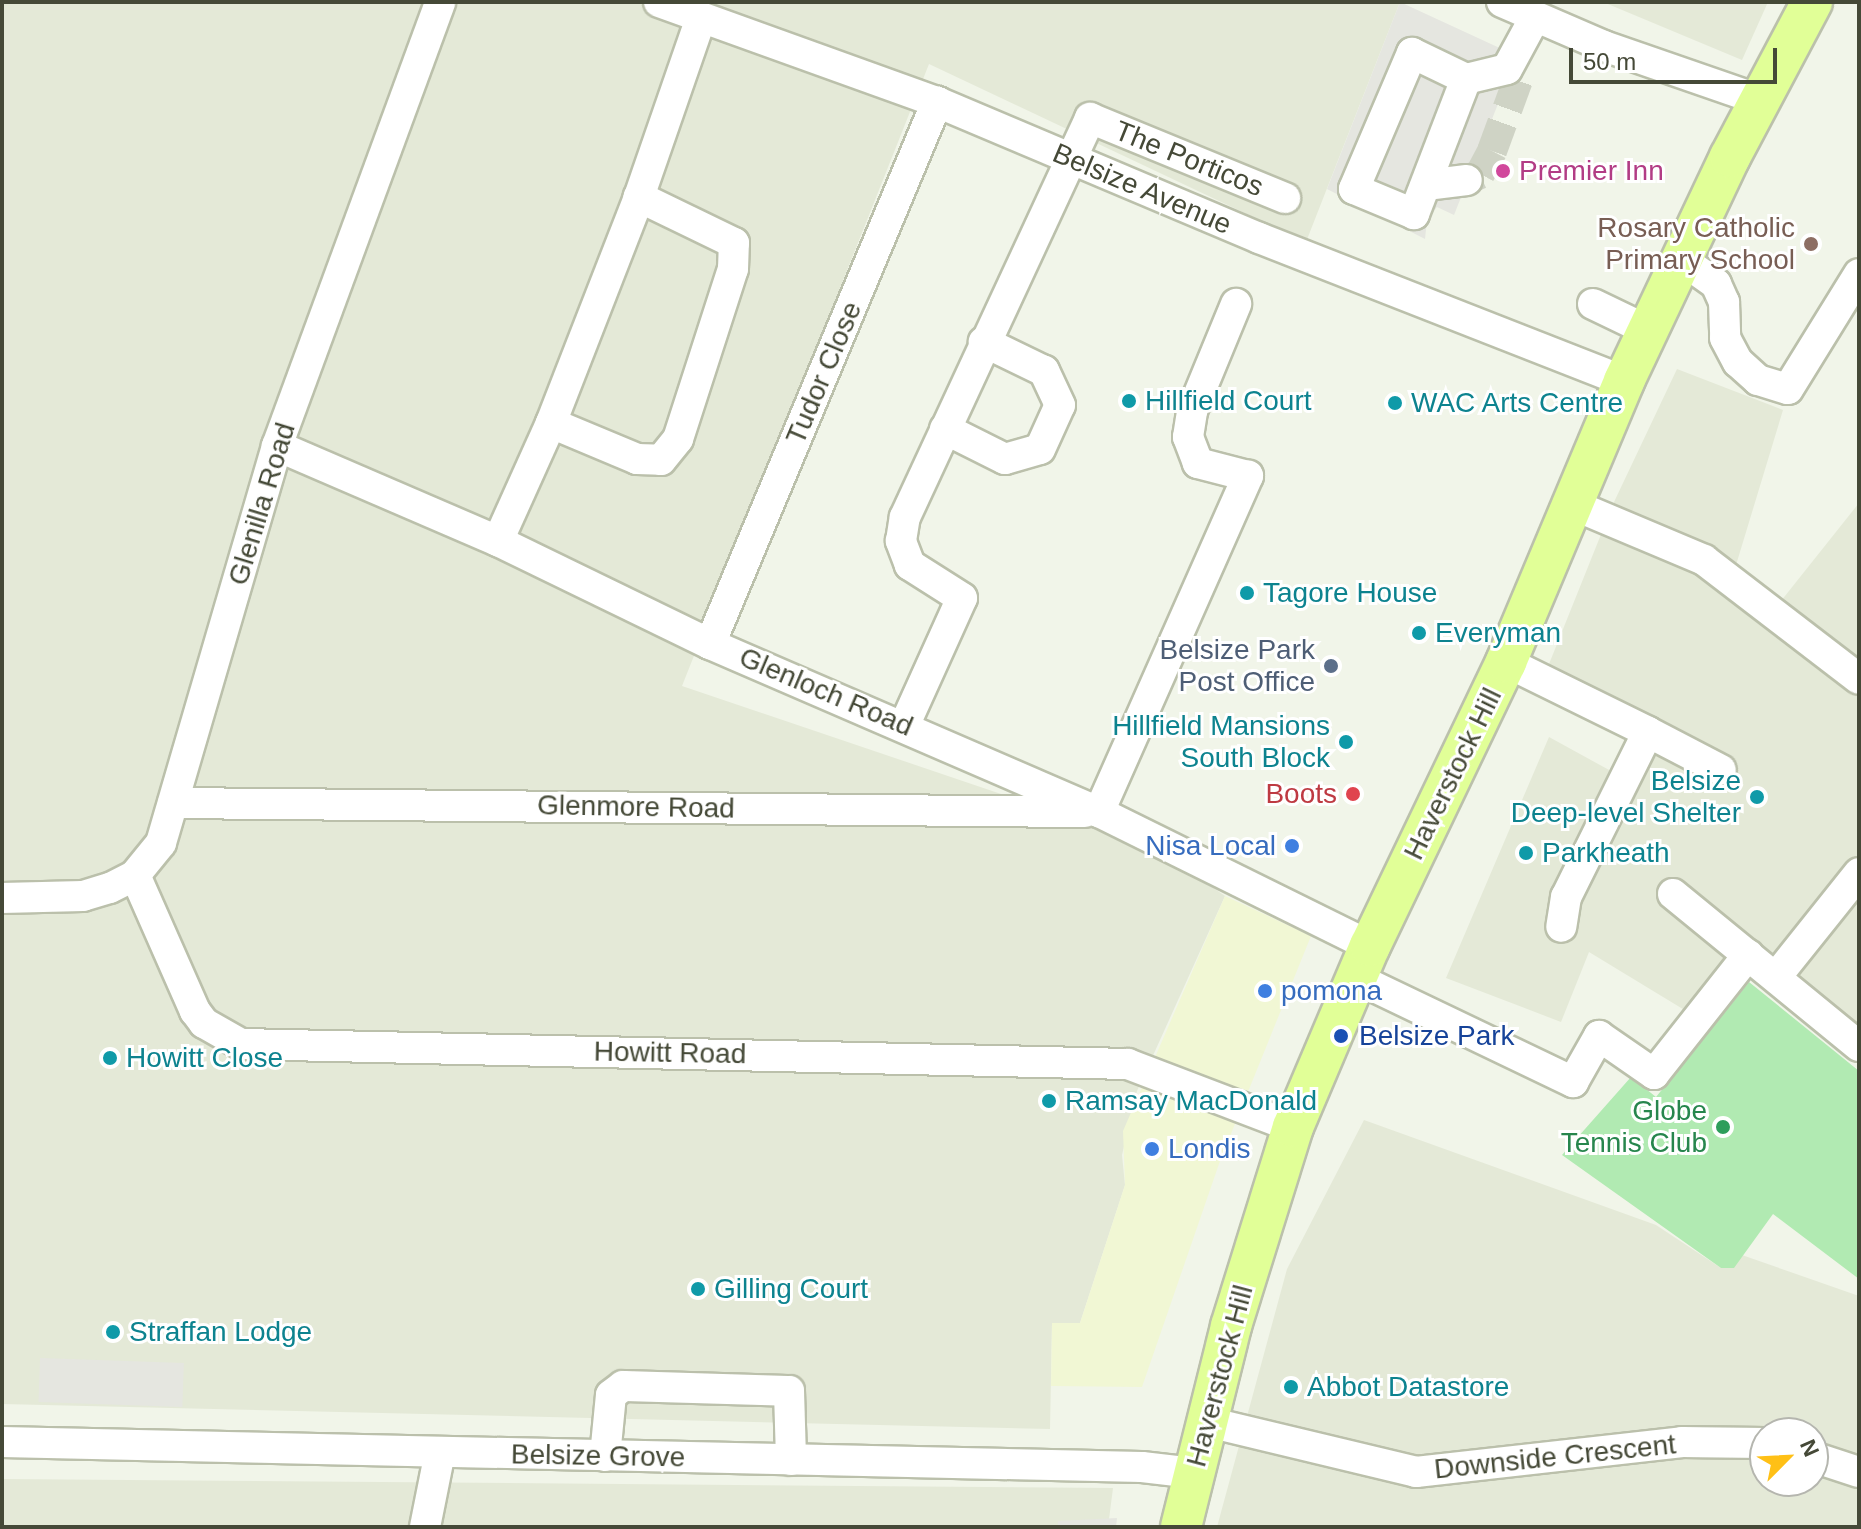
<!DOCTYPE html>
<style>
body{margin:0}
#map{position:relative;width:1861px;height:1529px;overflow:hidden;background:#f1f5e9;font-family:Arial,sans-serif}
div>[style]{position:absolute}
.residential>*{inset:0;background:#e4e9d7}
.commercial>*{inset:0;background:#f1f7d4}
.green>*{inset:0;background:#b1eab2}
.parking>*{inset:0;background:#e5e6e0;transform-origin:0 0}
.minor-tunnel>*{height:30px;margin-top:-15px;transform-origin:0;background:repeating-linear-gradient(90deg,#cfd3c5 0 30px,transparent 0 45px)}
.roads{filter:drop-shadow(2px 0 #bbc0ab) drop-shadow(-2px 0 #bbc0ab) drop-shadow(0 2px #bbc0ab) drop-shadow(0 -2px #bbc0ab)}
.minor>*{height:30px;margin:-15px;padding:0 15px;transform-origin:15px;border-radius:15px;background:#fff}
.major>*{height:40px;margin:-20px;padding:0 20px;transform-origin:20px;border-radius:20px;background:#e1ff97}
.dots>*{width:22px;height:22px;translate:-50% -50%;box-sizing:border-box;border:4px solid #fff;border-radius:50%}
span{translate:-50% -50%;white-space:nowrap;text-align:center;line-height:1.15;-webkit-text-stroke:6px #fff;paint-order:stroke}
.street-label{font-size:28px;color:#454937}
.hotel-label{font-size:28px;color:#b23c85}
.left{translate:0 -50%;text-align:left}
.education-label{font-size:28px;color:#785e54}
.right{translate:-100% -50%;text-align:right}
.culture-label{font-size:28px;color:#0d838f}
.service-label{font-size:28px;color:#4e5e75}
.health-label{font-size:28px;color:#be3a42}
.shop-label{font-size:28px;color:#366cbe}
.transit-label{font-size:28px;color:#164399}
.leisure-label{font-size:28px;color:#27864d}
.frame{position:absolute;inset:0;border:4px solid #454937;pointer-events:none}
.north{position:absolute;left:1749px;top:1417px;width:80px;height:80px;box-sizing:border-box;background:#fff;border:2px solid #b5b6af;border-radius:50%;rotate:66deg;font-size:22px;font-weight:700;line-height:32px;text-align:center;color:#454937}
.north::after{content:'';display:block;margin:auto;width:28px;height:36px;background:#ffc016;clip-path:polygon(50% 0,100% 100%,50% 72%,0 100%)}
.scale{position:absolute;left:1569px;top:48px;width:208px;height:36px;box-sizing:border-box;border:4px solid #454937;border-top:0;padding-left:10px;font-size:24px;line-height:28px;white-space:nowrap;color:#454937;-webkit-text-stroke:6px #fff;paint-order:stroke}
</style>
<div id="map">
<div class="residential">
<div style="clip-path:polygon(2px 2px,1400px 2px,1306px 242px,929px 64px,682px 686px,1152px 845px,1225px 896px,1137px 1091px,1122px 1155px,1125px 1185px,1080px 1323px,1052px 1324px,1050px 1429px,2px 1404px)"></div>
<div style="clip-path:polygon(1603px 2px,1768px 2px,1742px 60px)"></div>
<div style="clip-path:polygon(1677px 369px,1783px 410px,1733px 575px,1777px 606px,1859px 503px,1859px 1057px,1744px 959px,1696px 1017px,1589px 952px,1561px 1022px,1446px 978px,1549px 737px,1631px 782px,1656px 730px,1545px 674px,1614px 502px)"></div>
<div style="clip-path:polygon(evenodd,1364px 1120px,1656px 1225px,1721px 1268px,1739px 1254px,1859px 1296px,1859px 1527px,1217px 1527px,1287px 1269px,1364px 1120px,1765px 1433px,1813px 1433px,1813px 1481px,1765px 1481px,1765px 1433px)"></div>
<div style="clip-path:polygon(2px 1479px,1113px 1488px,1108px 1527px,2px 1527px)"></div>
</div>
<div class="commercial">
<div style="clip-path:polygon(1225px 896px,1311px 936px,1220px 1161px,1142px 1387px,1051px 1386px,1052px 1323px,1080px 1323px,1125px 1185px,1123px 1131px)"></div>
</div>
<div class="green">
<div style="clip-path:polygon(1749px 982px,1859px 1071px,1859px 1279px,1773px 1214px,1734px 1268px,1721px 1268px,1562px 1155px,1631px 1077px,1656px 1097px)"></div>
</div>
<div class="parking">
<div style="clip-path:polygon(1400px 2px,1517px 56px,1454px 215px,1437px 207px,1427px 220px,1425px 239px,1327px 189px)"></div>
<div style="left:40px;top:1358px;width:144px;height:44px;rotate:2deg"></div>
<div style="clip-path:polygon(1117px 1518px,1116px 1527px,1058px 1527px,1058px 1521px)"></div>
</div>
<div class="minor-tunnel">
<div style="left:1467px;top:180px;width:14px;rotate:-25deg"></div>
<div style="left:1480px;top:174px;width:26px;rotate:-62deg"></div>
<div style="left:1492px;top:151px;width:87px;rotate:-69.9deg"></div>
</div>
<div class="roads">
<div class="minor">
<div style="left:659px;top:2px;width:295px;rotate:19.8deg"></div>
<div style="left:937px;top:102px;width:350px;rotate:22.9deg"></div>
<div style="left:1259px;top:238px;width:392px;rotate:21.4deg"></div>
<div style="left:1502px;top:2px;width:111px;rotate:23.3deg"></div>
<div style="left:1604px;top:46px;width:168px;rotate:19.1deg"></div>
<div style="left:1412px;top:53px;width:60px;rotate:25.7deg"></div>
<div style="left:1466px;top:79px;width:145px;rotate:111.1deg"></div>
<div style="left:1414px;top:214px;width:65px;rotate:-157.4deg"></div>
<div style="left:1354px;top:189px;width:148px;rotate:-66.9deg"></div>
<div style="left:1466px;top:79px;width:42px;rotate:-13.7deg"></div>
<div style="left:1507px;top:69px;width:57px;rotate:-61.6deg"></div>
<div style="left:1426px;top:185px;width:41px;rotate:-7deg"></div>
<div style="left:1681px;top:259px;width:43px;rotate:35.5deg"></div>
<div style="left:1716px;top:284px;width:20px;rotate:66deg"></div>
<div style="left:1724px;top:302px;width:36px;rotate:88deg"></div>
<div style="left:1725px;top:338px;width:27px;rotate:62deg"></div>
<div style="left:1738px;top:362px;width:27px;rotate:42deg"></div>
<div style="left:1758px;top:380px;width:31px;rotate:17deg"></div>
<div style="left:1788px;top:389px;width:135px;rotate:-58.3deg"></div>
<div style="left:1593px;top:304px;width:60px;rotate:25.7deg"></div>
<div style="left:551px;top:423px;width:93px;rotate:22.7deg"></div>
<div style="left:637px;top:459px;width:24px;rotate:2deg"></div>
<div style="left:661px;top:460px;width:27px;rotate:-51deg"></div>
<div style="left:678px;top:439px;width:179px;rotate:-72.1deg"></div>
<div style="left:733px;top:269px;width:26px;rotate:-88deg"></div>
<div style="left:734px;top:243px;width:106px;rotate:-154.2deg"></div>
<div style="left:945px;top:429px;width:67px;rotate:26.6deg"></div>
<div style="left:1005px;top:459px;width:36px;rotate:-16deg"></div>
<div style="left:1040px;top:449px;width:48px;rotate:-65.6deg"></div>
<div style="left:1060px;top:405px;width:38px;rotate:-115deg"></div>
<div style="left:1044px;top:371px;width:67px;rotate:-154.2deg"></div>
<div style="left:277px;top:446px;width:241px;rotate:23.3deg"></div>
<div style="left:498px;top:541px;width:236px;rotate:25.9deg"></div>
<div style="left:710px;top:644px;width:424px;rotate:23.4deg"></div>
<div style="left:1099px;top:812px;width:302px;rotate:26.3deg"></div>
<div style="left:1571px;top:504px;width:144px;rotate:22.8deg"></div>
<div style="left:1704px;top:560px;width:195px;rotate:37.5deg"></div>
<div style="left:498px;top:541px;width:129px;rotate:-65.8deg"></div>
<div style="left:551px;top:423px;width:243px;rotate:-68.7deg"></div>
<div style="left:639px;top:197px;width:189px;rotate:-70.9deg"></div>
<div style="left:710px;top:644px;width:588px;rotate:-67.28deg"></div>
<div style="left:1506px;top:662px;width:158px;rotate:26.2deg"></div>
<div style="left:1648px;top:732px;width:184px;rotate:116.4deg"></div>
<div style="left:1566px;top:897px;width:30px;rotate:99deg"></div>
<div style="left:905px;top:724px;width:138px;rotate:-65.7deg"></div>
<div style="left:962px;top:598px;width:62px;rotate:-147.6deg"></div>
<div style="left:910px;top:565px;width:26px;rotate:-111deg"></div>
<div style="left:901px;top:541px;width:24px;rotate:-81deg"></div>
<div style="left:905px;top:517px;width:440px;rotate:-65.1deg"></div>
<div style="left:1090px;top:118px;width:211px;rotate:22.3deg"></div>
<div style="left:1648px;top:732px;width:82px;rotate:27.5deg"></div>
<div style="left:173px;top:803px;width:912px;rotate:0.57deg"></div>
<div style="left:1099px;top:812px;width:368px;rotate:-66.1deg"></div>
<div style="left:1248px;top:476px;width:52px;rotate:-165.4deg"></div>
<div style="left:1198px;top:463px;width:28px;rotate:-111deg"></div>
<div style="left:1188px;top:437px;width:26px;rotate:-81deg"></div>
<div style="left:1192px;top:411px;width:116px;rotate:-67.6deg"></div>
<div style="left:135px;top:875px;width:149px;rotate:66.2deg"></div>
<div style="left:195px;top:1011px;width:15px;rotate:53deg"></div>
<div style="left:204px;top:1023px;width:43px;rotate:29.6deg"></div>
<div style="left:241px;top:1044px;width:887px;rotate:1.29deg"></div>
<div style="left:1128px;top:1064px;width:177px;rotate:20.9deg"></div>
<div style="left:1673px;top:894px;width:240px;rotate:39.3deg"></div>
<div style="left:2px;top:898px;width:81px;rotate:-1.4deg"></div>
<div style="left:83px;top:896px;width:28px;rotate:-17deg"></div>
<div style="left:110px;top:888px;width:28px;rotate:-27deg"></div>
<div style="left:135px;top:875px;width:41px;rotate:-50.9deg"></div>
<div style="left:161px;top:843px;width:414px;rotate:-73.7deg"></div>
<div style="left:277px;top:446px;width:473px;rotate:-69.8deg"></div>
<div style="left:1776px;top:977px;width:133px;rotate:-51.4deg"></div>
<div style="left:1356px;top:978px;width:241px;rotate:25.6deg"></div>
<div style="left:1573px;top:1082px;width:53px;rotate:-60.5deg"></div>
<div style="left:1599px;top:1036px;width:67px;rotate:34.6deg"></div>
<div style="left:1654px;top:1074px;width:152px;rotate:-51.7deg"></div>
<div style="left:1208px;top:1422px;width:214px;rotate:13.5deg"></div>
<div style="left:1416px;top:1472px;width:268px;rotate:-6.4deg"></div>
<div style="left:1682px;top:1442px;width:83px;rotate:0.7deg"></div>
<div style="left:2px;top:1442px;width:1140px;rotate:1.26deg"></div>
<div style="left:1142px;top:1467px;width:52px;rotate:6.6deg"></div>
<div style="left:605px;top:1456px;width:61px;rotate:-84.4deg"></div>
<div style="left:611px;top:1395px;width:15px;rotate:-37deg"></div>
<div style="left:623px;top:1386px;width:166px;rotate:1.7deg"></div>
<div style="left:789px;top:1391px;width:69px;rotate:88.3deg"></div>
<div style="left:1813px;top:1457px;width:48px;rotate:18.1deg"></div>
<div style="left:425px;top:1527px;width:76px;rotate:-78.7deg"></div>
</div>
<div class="major">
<div style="left:1181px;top:1527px;width:207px;rotate:-76deg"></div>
<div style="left:1231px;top:1326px;width:208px;rotate:-72.7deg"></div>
<div style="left:1293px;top:1127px;width:197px;rotate:-67deg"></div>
<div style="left:1370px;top:946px;width:315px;rotate:-64.4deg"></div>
<div style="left:1506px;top:662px;width:305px;rotate:-67.2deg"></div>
<div style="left:1624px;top:381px;width:248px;rotate:-64.7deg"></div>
<div style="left:1730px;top:157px;width:175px;rotate:-62.1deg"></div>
</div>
</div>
<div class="dots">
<div style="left:1503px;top:171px;background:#d1479c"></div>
<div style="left:1811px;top:244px;background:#8d6e63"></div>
<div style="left:1129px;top:401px;background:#0f9aa8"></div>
<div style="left:1395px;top:403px;background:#0f9aa8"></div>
<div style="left:1247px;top:593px;background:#0f9aa8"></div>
<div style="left:1419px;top:633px;background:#0f9aa8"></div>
<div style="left:1331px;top:666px;background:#5c6f8a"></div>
<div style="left:1346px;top:742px;background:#0f9aa8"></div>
<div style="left:1353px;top:794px;background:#e0444e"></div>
<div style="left:1757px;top:797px;background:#0f9aa8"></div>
<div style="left:1292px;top:846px;background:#3f7fe0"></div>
<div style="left:1526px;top:853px;background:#0f9aa8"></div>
<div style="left:1265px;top:991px;background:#3f7fe0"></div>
<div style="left:1341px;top:1036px;background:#1a4fb4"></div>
<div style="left:110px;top:1058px;background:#0f9aa8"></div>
<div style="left:1049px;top:1101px;background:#0f9aa8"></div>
<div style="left:1723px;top:1127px;background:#2e9e5b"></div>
<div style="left:1152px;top:1149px;background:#3f7fe0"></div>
<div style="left:698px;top:1289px;background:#0f9aa8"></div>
<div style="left:113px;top:1332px;background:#0f9aa8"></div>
<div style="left:1291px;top:1387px;background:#0f9aa8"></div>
</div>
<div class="street-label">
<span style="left:1189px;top:159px;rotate:22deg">The Porticos</span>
<span style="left:1142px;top:189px;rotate:23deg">Belsize Avenue</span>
<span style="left:824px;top:373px;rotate:-67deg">Tudor Close</span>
<span style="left:262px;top:504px;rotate:-73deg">Glenilla Road</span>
<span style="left:826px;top:692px;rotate:23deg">Glenloch Road</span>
<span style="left:1453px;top:774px;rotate:-64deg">Haverstock Hill</span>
<span style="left:636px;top:807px;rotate:1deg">Glenmore Road</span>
<span style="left:670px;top:1053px;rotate:1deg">Howitt Road</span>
<span style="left:1220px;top:1376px;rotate:-75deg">Haverstock Hill</span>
<span style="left:598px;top:1456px;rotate:1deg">Belsize Grove</span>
<span style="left:1555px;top:1457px;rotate:-6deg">Downside Crescent</span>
</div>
<div class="hotel-label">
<span class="left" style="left:1519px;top:171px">Premier Inn</span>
</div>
<div class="education-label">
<span class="right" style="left:1795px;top:244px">Rosary Catholic<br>Primary School</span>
</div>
<div class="culture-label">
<span class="left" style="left:1145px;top:401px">Hillfield Court</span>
<span class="left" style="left:1411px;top:403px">WAC Arts Centre</span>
<span class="left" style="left:1263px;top:593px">Tagore House</span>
<span class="left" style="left:1435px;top:633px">Everyman</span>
<span class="right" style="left:1330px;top:742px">Hillfield Mansions<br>South Block</span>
<span class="right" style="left:1741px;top:797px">Belsize<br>Deep-level Shelter</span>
<span class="left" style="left:1542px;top:853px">Parkheath</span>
<span class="left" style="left:126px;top:1058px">Howitt Close</span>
<span class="left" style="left:1065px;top:1101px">Ramsay MacDonald</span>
<span class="left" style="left:714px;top:1289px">Gilling Court</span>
<span class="left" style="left:129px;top:1332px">Straffan Lodge</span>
<span class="left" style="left:1307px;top:1387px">Abbot Datastore</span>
</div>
<div class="service-label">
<span class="right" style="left:1315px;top:666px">Belsize Park<br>Post Office</span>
</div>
<div class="health-label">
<span class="right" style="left:1337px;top:794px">Boots</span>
</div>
<div class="shop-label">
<span class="right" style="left:1276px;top:846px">Nisa Local</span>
<span class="left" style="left:1281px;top:991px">pomona</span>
<span class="left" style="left:1168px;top:1149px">Londis</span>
</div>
<div class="transit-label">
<span class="left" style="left:1359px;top:1036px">Belsize Park</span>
</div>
<div class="leisure-label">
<span class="right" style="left:1707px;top:1127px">Globe<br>Tennis Club</span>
</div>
<div class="frame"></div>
<div class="north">N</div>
<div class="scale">50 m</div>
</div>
